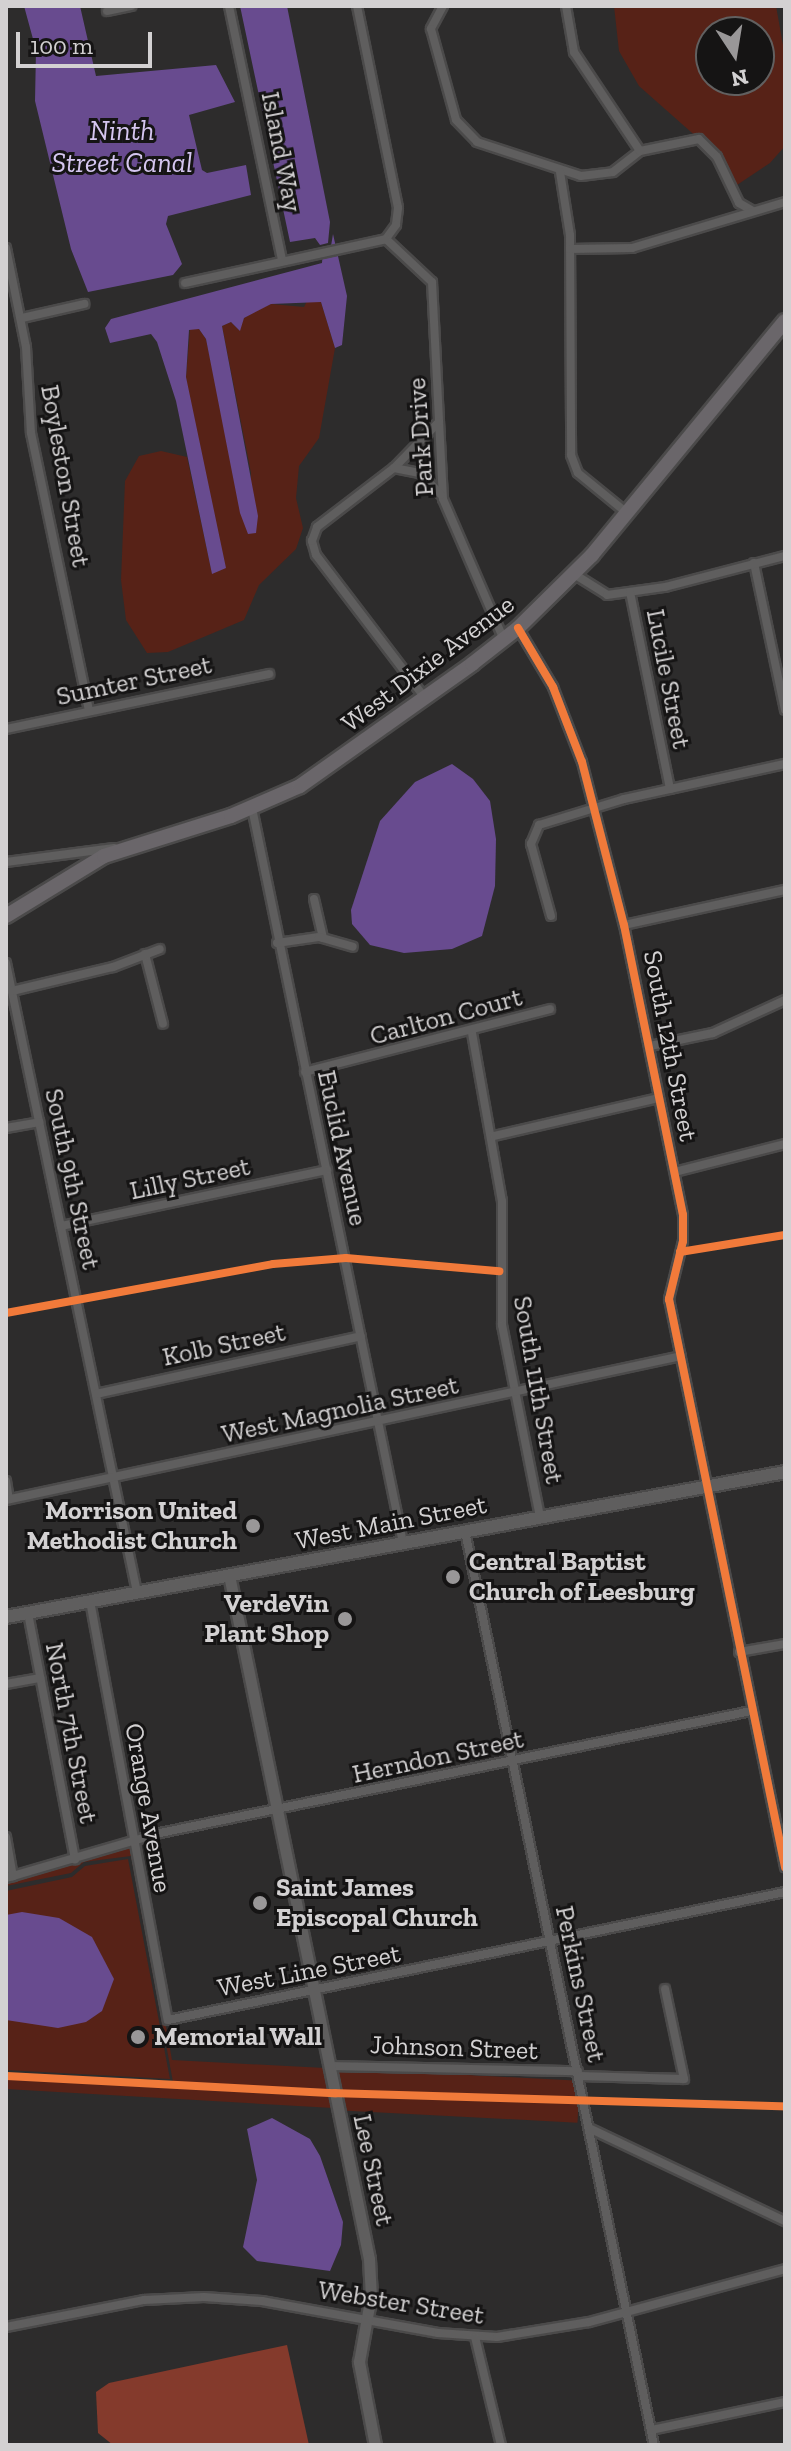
<!DOCTYPE html>
<style>
body{margin:0}
#map{position:relative;width:791px;height:2451px;overflow:hidden;background:#2d2c2c;font-family:"Zilla Slab",serif}
div>[style]{position:absolute}
.green>*{inset:0;background:#572217;transform-origin:0 0}
.forest>*{inset:0;background:#843a2c}
.water>*{inset:0;background:#684b8f}
.roads{filter:drop-shadow(2px 0 #4b4a4a) drop-shadow(-2px 0 #4b4a4a) drop-shadow(0 2px #4b4a4a) drop-shadow(0 -2px #4b4a4a)}
.minor>*{height:8px;margin:-4px;padding:0 4px;transform-origin:4px;border-radius:4px;background:#5f5e5e}
.tertiary>*{height:11px;margin:-5.5px;padding:0 5.5px;transform-origin:5.5px;border-radius:5.5px;background:#5f5e5e}
.secondary>*{height:12px;margin:-6px;padding:0 6px;transform-origin:6px;border-radius:6px;background:#5f5e5e}
.primary>*{height:14px;margin:-7px;padding:0 7px;transform-origin:7px;border-radius:7px;background:#6a666a}
.cycleway>*{height:8px;margin:-4px;padding:0 4px;transform-origin:4px;border-radius:4px;background:#f17a3a}
.dots>*{width:22px;height:22px;translate:-50% -50%;box-sizing:border-box;border:4px solid #151414;border-radius:50%}
span{translate:-50% -50%;white-space:nowrap;text-align:center;line-height:1.15;-webkit-text-stroke:6px #151414;paint-order:stroke}
.street-label{font-size:26px;color:#d3d1d2}
.poi-label{font-size:26px;color:#d3d1d2;font-weight:700}
.right{translate:-100% -50%;text-align:right}
.left{translate:0 -50%;text-align:left}
.water-label{font-size:28px;color:#d5c6f0;font-style:italic}
.frame{position:absolute;inset:0;border:8px solid #d3d1d2;pointer-events:none}
.north{position:absolute;left:695px;top:16px;width:80px;height:80px;box-sizing:border-box;background:#151414;border:2px solid #616060;border-radius:50%;rotate:168deg;font-size:22px;font-weight:700;line-height:32px;text-align:center;color:#d3d1d2}
.north::after{content:'';display:block;margin:auto;width:28px;height:36px;background:#999798;clip-path:polygon(50% 0,100% 100%,50% 72%,0 100%)}
.scale{position:absolute;left:16px;top:32px;width:136px;height:36px;box-sizing:border-box;border:4px solid #d3d1d2;border-top:0;padding-left:10px;font-size:24px;line-height:28px;white-space:nowrap;color:#d3d1d2;-webkit-text-stroke:6px #151414;paint-order:stroke}
</style>
<div id="map">
<div class="green">
<div style="clip-path:polygon(evenodd,614px 6px,776px 6px,785px 56px,785px 146px,770px 163px,737px 185px,717px 155px,639px 86px,619px 51px,614px 6px,711px 32px,759px 32px,759px 80px,711px 80px,711px 32px)"></div>
<div style="clip-path:polygon(307px 301px,321px 302px,335px 348px,319px 438px,299px 466px,296px 498px,303px 528px,296px 549px,259px 585px,244px 620px,168px 652px,147px 653px,126px 620px,121px 580px,125px 481px,139px 456px,161px 451px,187px 457px,212px 573px,186px 377px,190px 329px,199px 329px,206px 339px,248px 534px,251px 473px,222px 326px,231px 322px,239px 330px,244px 318px,257px 310px,271px 304px,304px 307px)"></div>
<div style="clip-path:polygon(133px 1842px,172px 2060px,325px 2068px,333px 2108px,6px 2089px,6px 2075px,173px 2082px,131px 1856px,84px 1862px,71px 1873px,6px 1886px,6px 1880px)"></div>
<div style="clip-path:polygon(128px 1859px,170px 2079px,6px 2070px,6px 1891px,72px 1877px,85px 1866px)"></div>
<div style="left:335px;top:2068px;width:245px;height:42px;rotate:3deg"></div>
</div>
<div class="forest">
<div style="clip-path:polygon(287px 2345px,309px 2445px,113px 2445px,98px 2433px,96px 2392px,109px 2383px)"></div>
</div>
<div class="water">
<div style="clip-path:polygon(24px 6px,80px 6px,96px 76px,216px 65px,235px 102px,189px 115px,202px 170px,207px 173px,246px 165px,251px 195px,168px 216px,166px 224px,182px 264px,173px 275px,88px 292px,71px 249px,35px 101px,36px 50px)"></div>
<div style="clip-path:polygon(240px 6px,287px 6px,330px 222px,328px 243px,320px 245px,315px 238px,290px 242px)"></div>
<div style="clip-path:polygon(333px 234px,347px 296px,342px 345px,335px 348px,321px 302px,271px 304px,244px 318px,240px 331px,231px 322px,222px 326px,258px 516px,256px 533px,248px 534px,240px 513px,206px 339px,199px 329px,189px 330px,186px 377px,226px 568px,212px 574px,176px 401px,157px 342px,151px 334px,110px 343px,105px 328px,111px 319px,322px 263px,323px 249px,331px 246px)"></div>
<div style="clip-path:polygon(452px 764px,473px 779px,490px 801px,496px 839px,495px 886px,482px 936px,452px 949px,404px 953px,370px 945px,352px 924px,351px 910px,380px 821px,415px 782px)"></div>
<div style="clip-path:polygon(22px 1912px,59px 1918px,92px 1937px,114px 1979px,102px 2011px,86px 2022px,58px 2028px,6px 2020px,6px 1915px)"></div>
<div style="clip-path:polygon(272px 2118px,310px 2139px,320px 2156px,343px 2222px,341px 2245px,330px 2271px,257px 2261px,243px 2247px,257px 2180px,247px 2129px)"></div>
</div>
<div class="roads">
<div class="minor">
<div style="left:229px;top:6px;width:258px;rotate:78.2deg"></div>
<div style="left:357px;top:6px;width:206px;rotate:78.5deg"></div>
<div style="left:398px;top:208px;width:17px;rotate:97deg"></div>
<div style="left:396px;top:225px;width:17px;rotate:126deg"></div>
<div style="left:443px;top:6px;width:26px;rotate:118deg"></div>
<div style="left:431px;top:29px;width:94px;rotate:74.6deg"></div>
<div style="left:456px;top:120px;width:30px;rotate:46deg"></div>
<div style="left:477px;top:142px;width:109px;rotate:18.1deg"></div>
<div style="left:581px;top:176px;width:32px;rotate:-7deg"></div>
<div style="left:613px;top:172px;width:34px;rotate:-38deg"></div>
<div style="left:640px;top:151px;width:60px;rotate:-11.5deg"></div>
<div style="left:699px;top:139px;width:25px;rotate:45deg"></div>
<div style="left:717px;top:157px;width:51px;rotate:64.4deg"></div>
<div style="left:739px;top:203px;width:14px;rotate:30deg"></div>
<div style="left:566px;top:6px;width:47px;rotate:80.1deg"></div>
<div style="left:574px;top:52px;width:119px;rotate:56.3deg"></div>
<div style="left:107px;top:11px;width:25px;rotate:-12deg"></div>
<div style="left:560px;top:172px;width:64px;rotate:81deg"></div>
<div style="left:570px;top:235px;width:220px;rotate:89.7deg"></div>
<div style="left:571px;top:455px;width:19px;rotate:69deg"></div>
<div style="left:578px;top:473px;width:63px;rotate:39.2deg"></div>
<div style="left:386px;top:239px;width:63px;rotate:43.1deg"></div>
<div style="left:432px;top:282px;width:217px;rotate:87.1deg"></div>
<div style="left:443px;top:499px;width:154px;rotate:66.6deg"></div>
<div style="left:6px;top:248px;width:101px;rotate:78.6deg"></div>
<div style="left:26px;top:347px;width:86px;rotate:86.7deg"></div>
<div style="left:31px;top:433px;width:284px;rotate:78.2deg"></div>
<div style="left:570px;top:249px;width:62px;rotate:-0.9deg"></div>
<div style="left:632px;top:248px;width:160px;rotate:-16.7deg"></div>
<div style="left:185px;top:283px;width:206px;rotate:-12.3deg"></div>
<div style="left:22px;top:318px;width:64px;rotate:-12.7deg"></div>
<div style="left:395px;top:467px;width:62px;rotate:-45.7deg"></div>
<div style="left:754px;top:563px;width:150px;rotate:78.1deg"></div>
<div style="left:574px;top:574px;width:39px;rotate:32deg"></div>
<div style="left:607px;top:595px;width:59px;rotate:-7.9deg"></div>
<div style="left:665px;top:587px;width:124px;rotate:-14.5deg"></div>
<div style="left:630px;top:592px;width:201px;rotate:78.5deg"></div>
<div style="left:518px;top:628px;width:69px;rotate:59.3deg"></div>
<div style="left:553px;top:687px;width:80px;rotate:68.9deg"></div>
<div style="left:582px;top:762px;width:168px;rotate:75.6deg"></div>
<div style="left:624px;top:925px;width:296px;rotate:78.5deg"></div>
<div style="left:683px;top:1215px;width:26px;rotate:90deg"></div>
<div style="left:683px;top:1241px;width:60px;rotate:103.6deg"></div>
<div style="left:669px;top:1299px;width:580px;rotate:78.46deg"></div>
<div style="left:425px;top:698px;width:180px;rotate:-127.3deg"></div>
<div style="left:316px;top:555px;width:15px;rotate:-106deg"></div>
<div style="left:312px;top:541px;width:15px;rotate:-70deg"></div>
<div style="left:317px;top:527px;width:97px;rotate:-37.5deg"></div>
<div style="left:394px;top:468px;width:26px;rotate:11deg"></div>
<div style="left:420px;top:473px;width:30px;rotate:46deg"></div>
<div style="left:6px;top:729px;width:269px;rotate:-11.8deg"></div>
<div style="left:252px;top:808px;width:750px;rotate:78.39deg"></div>
<div style="left:6px;top:862px;width:109px;rotate:-7.4deg"></div>
<div style="left:314px;top:899px;width:40px;rotate:77deg"></div>
<div style="left:551px;top:916px;width:75px;rotate:-105.5deg"></div>
<div style="left:531px;top:844px;width:21px;rotate:-67deg"></div>
<div style="left:539px;top:825px;width:89px;rotate:-17deg"></div>
<div style="left:624px;top:799px;width:165px;rotate:-12.3deg"></div>
<div style="left:624px;top:925px;width:165px;rotate:-12.3deg"></div>
<div style="left:277px;top:943px;width:42px;rotate:-8.1deg"></div>
<div style="left:319px;top:937px;width:35px;rotate:16deg"></div>
<div style="left:145px;top:954px;width:72px;rotate:75.6deg"></div>
<div style="left:6px;top:963px;width:642px;rotate:78.24deg"></div>
<div style="left:12px;top:991px;width:104px;rotate:-13.4deg"></div>
<div style="left:113px;top:967px;width:50px;rotate:-21deg"></div>
<div style="left:472px;top:1033px;width:171px;rotate:79.9deg"></div>
<div style="left:502px;top:1201px;width:124px;rotate:90deg"></div>
<div style="left:502px;top:1325px;width:196px;rotate:78.8deg"></div>
<div style="left:650px;top:1046px;width:64px;rotate:-11.7deg"></div>
<div style="left:713px;top:1033px;width:79px;rotate:-24.6deg"></div>
<div style="left:305px;top:1072px;width:253px;rotate:-14.4deg"></div>
<div style="left:6px;top:1128px;width:34px;rotate:-10deg"></div>
<div style="left:494px;top:1136px;width:169px;rotate:-13deg"></div>
<div style="left:675px;top:1172px;width:114px;rotate:-14.3deg"></div>
<div style="left:61px;top:1226px;width:272px;rotate:-11.9deg"></div>
<div style="left:96px;top:1394px;width:271px;rotate:-12.3deg"></div>
<div style="left:6px;top:1481px;width:18px;rotate:81deg"></div>
<div style="left:6px;top:1500px;width:690px;rotate:-12.04deg"></div>
<div style="left:465px;top:1531px;width:933px;rotate:78.32deg"></div>
<div style="left:90px;top:1601px;width:426px;rotate:79.5deg"></div>
<div style="left:168px;top:2020px;width:630px;rotate:-11.72deg"></div>
<div style="left:28px;top:1613px;width:251px;rotate:79.2deg"></div>
<div style="left:739px;top:1652px;width:47px;rotate:-9.9deg"></div>
<div style="left:6px;top:1684px;width:35px;rotate:-10deg"></div>
<div style="left:6px;top:1837px;width:40px;rotate:80deg"></div>
<div style="left:6px;top:1878px;width:160px;rotate:-16.3deg"></div>
<div style="left:160px;top:1833px;width:603px;rotate:-11.66deg"></div>
<div style="left:330px;top:2066px;width:248px;rotate:1.2deg"></div>
<div style="left:579px;top:2076px;width:105px;rotate:1.6deg"></div>
<div style="left:684px;top:2079px;width:92px;rotate:-101.9deg"></div>
<div style="left:589px;top:2128px;width:217px;rotate:25.4deg"></div>
<div style="left:6px;top:2327px;width:141px;rotate:-11.1deg"></div>
<div style="left:144px;top:2300px;width:60px;rotate:-2.9deg"></div>
<div style="left:204px;top:2297px;width:58px;rotate:3.9deg"></div>
<div style="left:262px;top:2301px;width:179px;rotate:10.3deg"></div>
<div style="left:438px;top:2333px;width:59px;rotate:3.9deg"></div>
<div style="left:497px;top:2337px;width:93px;rotate:-9.3deg"></div>
<div style="left:589px;top:2322px;width:203px;rotate:-15.1deg"></div>
<div style="left:475px;top:2337px;width:111px;rotate:76.5deg"></div>
<div style="left:651px;top:2430px;width:137px;rotate:-11.8deg"></div>
</div>
<div class="tertiary">
<div style="left:229px;top:1575px;width:698px;rotate:78.43deg"></div>
<div style="left:369px;top:2259px;width:36px;rotate:87deg"></div>
<div style="left:371px;top:2295px;width:68px;rotate:100.2deg"></div>
<div style="left:359px;top:2362px;width:85px;rotate:79.1deg"></div>
</div>
<div class="secondary">
<div style="left:6px;top:1617px;width:792px;rotate:-10.54deg"></div>
</div>
<div class="primary">
<div style="left:6px;top:916px;width:115px;rotate:-31.5deg"></div>
<div style="left:104px;top:856px;width:133px;rotate:-17.5deg"></div>
<div style="left:231px;top:816px;width:75px;rotate:-23.5deg"></div>
<div style="left:300px;top:786px;width:211px;rotate:-35.3deg"></div>
<div style="left:472px;top:664px;width:58px;rotate:-38deg"></div>
<div style="left:518px;top:628px;width:104px;rotate:-44.6deg"></div>
<div style="left:592px;top:555px;width:303px;rotate:-50.5deg"></div>
</div>
</div>
<div class="cycleway">
<div style="left:518px;top:628px;width:69px;rotate:59.3deg"></div>
<div style="left:553px;top:687px;width:80px;rotate:68.9deg"></div>
<div style="left:582px;top:762px;width:168px;rotate:75.6deg"></div>
<div style="left:624px;top:925px;width:296px;rotate:78.5deg"></div>
<div style="left:683px;top:1215px;width:26px;rotate:90deg"></div>
<div style="left:683px;top:1241px;width:60px;rotate:103.6deg"></div>
<div style="left:669px;top:1299px;width:580px;rotate:78.46deg"></div>
<div style="left:680px;top:1252px;width:106px;rotate:-9.2deg"></div>
<div style="left:6px;top:1313px;width:271px;rotate:-10.4deg"></div>
<div style="left:273px;top:1264px;width:73px;rotate:-4.7deg"></div>
<div style="left:346px;top:1258px;width:154px;rotate:4.9deg"></div>
<div style="left:6px;top:2076px;width:329px;rotate:3deg"></div>
<div style="left:335px;top:2093px;width:450px;rotate:1.7deg"></div>
</div>
<div class="dots">
<div style="left:253px;top:1526px;background:#999798"></div>
<div style="left:453px;top:1577px;background:#999798"></div>
<div style="left:345px;top:1619px;background:#999798"></div>
<div style="left:260px;top:1903px;background:#999798"></div>
<div style="left:138px;top:2037px;background:#999798"></div>
</div>
<div class="street-label">
<span style="left:281px;top:152px;rotate:79deg">Island Way</span>
<span style="left:421px;top:437px;rotate:-94deg">Park Drive</span>
<span style="left:65px;top:476px;rotate:80deg">Boyleston Street</span>
<span style="left:428px;top:664px;rotate:-37deg">West Dixie Avenue</span>
<span style="left:668px;top:679px;rotate:79deg">Lucile Street</span>
<span style="left:134px;top:681px;rotate:-12deg">Sumter Street</span>
<span style="left:446px;top:1017px;rotate:-15deg">Carlton Court</span>
<span style="left:670px;top:1046px;rotate:79deg">South 12th Street</span>
<span style="left:342px;top:1148px;rotate:78deg">Euclid Avenue</span>
<span style="left:72px;top:1179px;rotate:78deg">South 9th Street</span>
<span style="left:190px;top:1179px;rotate:-12deg">Lilly Street</span>
<span style="left:224px;top:1345px;rotate:-12deg">Kolb Street</span>
<span style="left:538px;top:1390px;rotate:80deg">South 11th Street</span>
<span style="left:340px;top:1410px;rotate:-12deg">West Magnolia Street</span>
<span style="left:391px;top:1523px;rotate:-11deg">West Main Street</span>
<span style="left:71px;top:1733px;rotate:79deg">North 7th Street</span>
<span style="left:438px;top:1757px;rotate:-12deg">Herndon Street</span>
<span style="left:148px;top:1808px;rotate:80deg">Orange Avenue</span>
<span style="left:309px;top:1971px;rotate:-11deg">West Line Street</span>
<span style="left:580px;top:1984px;rotate:78deg">Perkins Street</span>
<span style="left:454px;top:2048px;rotate:2deg">Johnson Street</span>
<span style="left:373px;top:2170px;rotate:78deg">Lee Street</span>
<span style="left:401px;top:2303px;rotate:9deg">Webster Street</span>
</div>
<div class="poi-label">
<span class="right" style="left:237px;top:1526px">Morrison United<br>Methodist Church</span>
<span class="left" style="left:469px;top:1577px">Central Baptist<br>Church of Leesburg</span>
<span class="right" style="left:329px;top:1619px">VerdeVin<br>Plant Shop</span>
<span class="left" style="left:276px;top:1903px">Saint James<br>Episcopal Church</span>
<span class="left" style="left:154px;top:2037px">Memorial Wall</span>
</div>
<div class="water-label">
<span style="left:122px;top:147px">Ninth<br>Street Canal</span>
</div>
<div class="frame"></div>
<div class="north">N</div>
<div class="scale">100 m</div>
</div>
